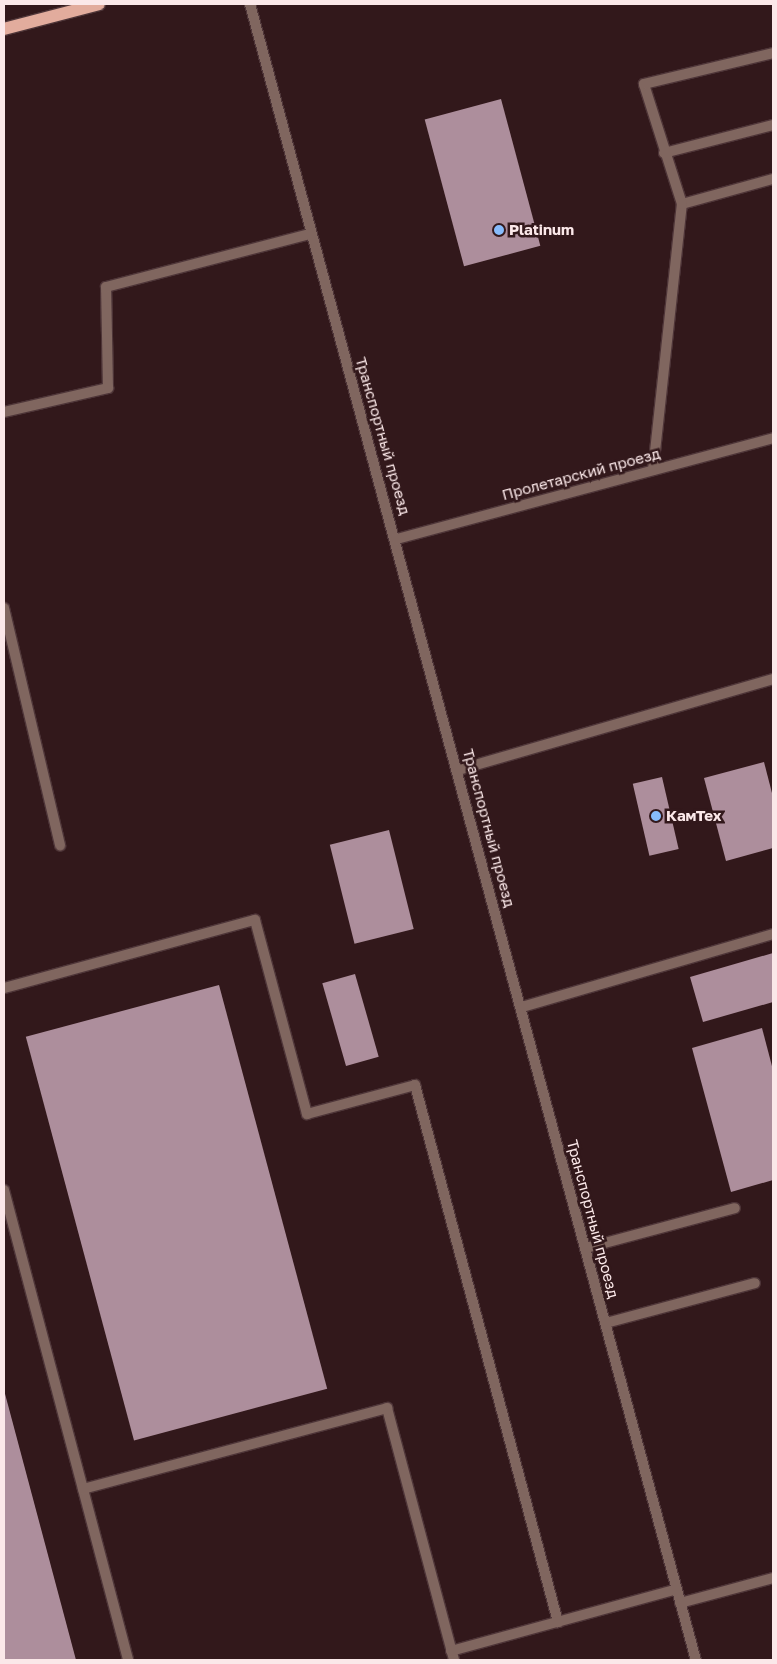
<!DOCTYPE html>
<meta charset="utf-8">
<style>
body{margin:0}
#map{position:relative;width:777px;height:1664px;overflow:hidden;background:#32181b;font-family:"Golos Text",sans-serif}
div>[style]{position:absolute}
.building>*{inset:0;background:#ad8e9c;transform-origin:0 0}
.roads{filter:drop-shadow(1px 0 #4e3538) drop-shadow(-1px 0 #4e3538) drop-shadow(0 1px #4e3538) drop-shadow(0 -1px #4e3538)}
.lane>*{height:10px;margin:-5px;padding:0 5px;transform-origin:5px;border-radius:5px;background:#80665f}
.street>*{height:10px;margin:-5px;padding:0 5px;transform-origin:5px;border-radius:5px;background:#80665f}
.primary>*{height:12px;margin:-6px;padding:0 6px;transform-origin:6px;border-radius:6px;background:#e2ac9d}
.dots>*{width:14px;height:14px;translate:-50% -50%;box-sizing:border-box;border:2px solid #32181b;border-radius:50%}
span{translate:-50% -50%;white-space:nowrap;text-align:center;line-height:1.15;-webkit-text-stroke:5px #32181b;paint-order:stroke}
.poi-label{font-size:15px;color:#fbe8e9;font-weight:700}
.left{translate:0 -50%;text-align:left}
.street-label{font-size:15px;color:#fbe8e9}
.frame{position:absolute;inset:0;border:5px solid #fbe8e9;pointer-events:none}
</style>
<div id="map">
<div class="building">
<div style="left:501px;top:99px;width:152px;height:79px;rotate:75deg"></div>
<div style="clip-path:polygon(764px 762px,773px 797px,773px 848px,726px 861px,704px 778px)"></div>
<div style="left:662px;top:777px;width:74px;height:30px;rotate:77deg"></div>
<div style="left:389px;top:830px;width:102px;height:61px;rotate:76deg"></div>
<div style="clip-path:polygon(773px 953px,773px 1002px,703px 1022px,690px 977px)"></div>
<div style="left:355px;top:974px;width:86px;height:34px;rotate:74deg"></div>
<div style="left:219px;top:985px;width:418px;height:200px;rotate:75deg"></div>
<div style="clip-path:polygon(762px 1028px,773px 1070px,773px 1180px,731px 1192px,692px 1048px)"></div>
<div style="clip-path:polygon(4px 1390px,76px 1660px,4px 1660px)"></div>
</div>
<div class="roads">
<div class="lane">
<div style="left:664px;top:153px;width:113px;rotate:-14.4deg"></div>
<div style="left:682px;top:204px;width:94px;rotate:-15.4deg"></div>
<div style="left:4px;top:412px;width:107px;rotate:-13deg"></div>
<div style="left:108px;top:388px;width:101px;rotate:-91.1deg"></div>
<div style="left:106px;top:287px;width:210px;rotate:-14.6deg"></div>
<div style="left:653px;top:470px;width:268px;rotate:-83.8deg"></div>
<div style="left:682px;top:204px;width:126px;rotate:-107.6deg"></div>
<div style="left:644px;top:84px;width:133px;rotate:-13.5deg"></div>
<div style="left:4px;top:608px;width:244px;rotate:76.7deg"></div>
<div style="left:458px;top:770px;width:328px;rotate:-16.1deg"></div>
<div style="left:4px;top:988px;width:260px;rotate:-15.2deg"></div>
<div style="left:255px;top:920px;width:201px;rotate:75deg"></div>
<div style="left:307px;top:1114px;width:112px;rotate:-15deg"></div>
<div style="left:415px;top:1085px;width:556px;rotate:75.09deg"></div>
<div style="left:522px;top:1007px;width:261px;rotate:-16.2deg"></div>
<div style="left:4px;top:1190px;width:486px;rotate:75.2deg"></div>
<div style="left:586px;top:1248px;width:154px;rotate:-15deg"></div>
<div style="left:606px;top:1323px;width:154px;rotate:-15deg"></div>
<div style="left:83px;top:1489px;width:315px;rotate:-14.9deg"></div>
<div style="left:387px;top:1408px;width:261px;rotate:75.1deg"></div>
<div style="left:680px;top:1603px;width:96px;rotate:-15deg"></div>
<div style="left:451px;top:1651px;width:234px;rotate:-15.3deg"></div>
</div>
<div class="street">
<div style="left:250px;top:4px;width:1715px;rotate:74.93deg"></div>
<div style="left:397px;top:539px;width:389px;rotate:-15deg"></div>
</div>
<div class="primary">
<div style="left:4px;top:29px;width:98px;rotate:-14.7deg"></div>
</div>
</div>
<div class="dots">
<div style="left:499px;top:230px;background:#87bbfb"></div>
<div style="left:656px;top:816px;background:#87bbfb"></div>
</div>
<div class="poi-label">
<span class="left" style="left:509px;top:230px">Platinum</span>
<span class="left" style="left:666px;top:816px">КамТех</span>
</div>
<div class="street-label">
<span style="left:383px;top:436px;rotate:74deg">Транспортный проезд</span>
<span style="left:581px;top:474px;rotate:-15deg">Пролетарский проезд</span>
<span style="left:489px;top:828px;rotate:75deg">Транспортный проезд</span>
<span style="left:593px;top:1219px;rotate:75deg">Транспортный проезд</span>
</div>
<div class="frame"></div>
</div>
